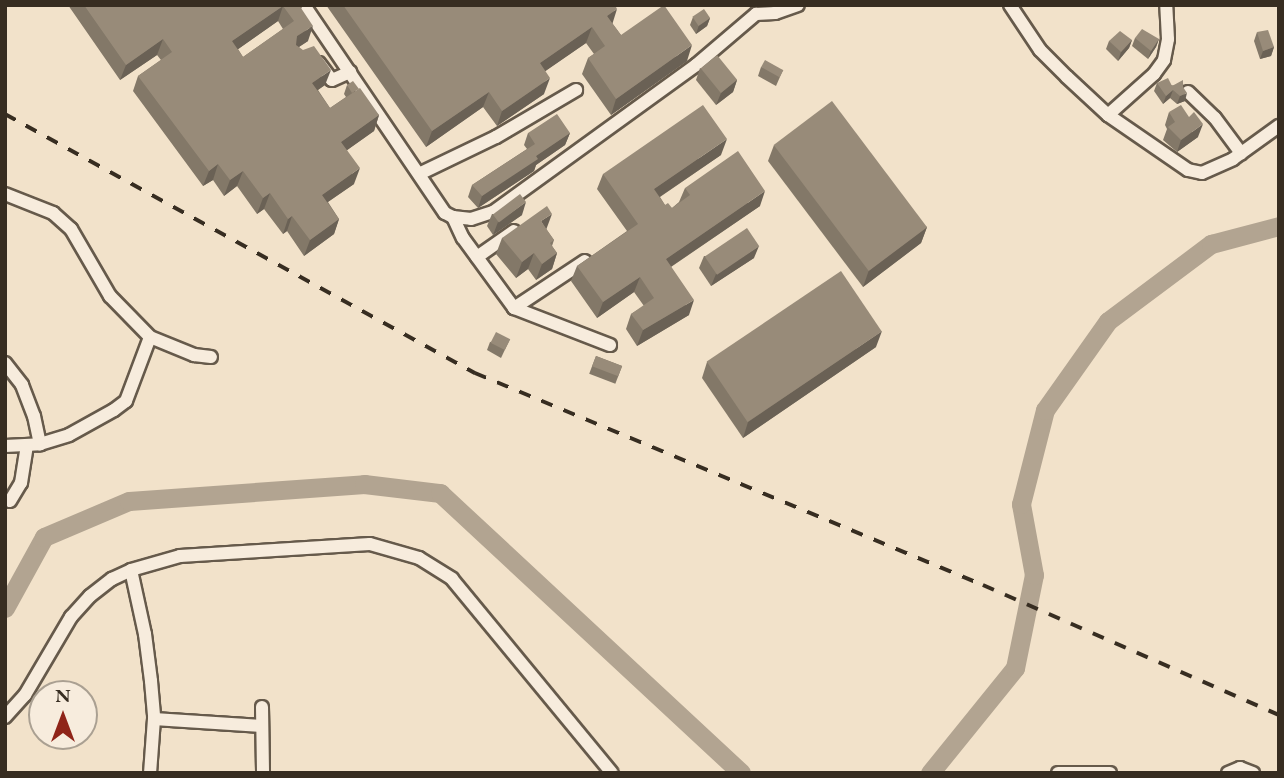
<!DOCTYPE html>
<style>
body{margin:0}
#map{position:relative;width:1284px;height:778px;overflow:hidden;background:#f2e2ca;font-family:"EB Garamond",serif}
div>[style]{position:absolute}
.river>*{height:19px;margin:-9.5px;padding:0 9.5px;transform-origin:9.5px;border-radius:9.5px;background:#b2a491}
.roads{filter:drop-shadow(2px 0 #665a4b) drop-shadow(-2px 0 #665a4b) drop-shadow(0 2px #665a4b) drop-shadow(0 -2px #665a4b)}
.minor>*{height:12px;margin:-6px;padding:0 6px;transform-origin:6px;border-radius:6px;background:#f7ecdd}
.rail>*{height:3.5px;margin-top:-1.75px;transform-origin:0;background:repeating-linear-gradient(90deg,#372d21 0 12px,transparent 0 24px)}
.wall>*{inset:0;background:#837868;transform-origin:0 0}
.shaded-wall>*{inset:0;background:#6a6155}
.building>*{inset:0;background:#988b79;transform-origin:0 0}
span{translate:-50% -50%;white-space:nowrap;text-align:center;line-height:1.15;-webkit-text-stroke:5px #f7ecdd;paint-order:stroke}
.frame{position:absolute;inset:0;border:7px solid #372d21;pointer-events:none}
.north{position:absolute;left:28px;top:680px;width:70px;height:70px;box-sizing:border-box;background:#f7ecdd;border:2px solid #aaa092;border-radius:50%;rotate:0deg;font-size:19px;font-weight:700;line-height:28px;text-align:center;color:#372d21}
.north::after{content:'';display:block;margin:auto;width:24px;height:32px;background:#8f2418;clip-path:polygon(50% 0,100% 100%,50% 72%,0 100%)}
</style>
<div id="map">
<div class="river">
<div style="left:5px;top:608px;width:81px;rotate:-61.2deg"></div>
<div style="left:44px;top:537px;width:92px;rotate:-23deg"></div>
<div style="left:129px;top:501px;width:236px;rotate:-4.1deg"></div>
<div style="left:364px;top:484px;width:77px;rotate:6.8deg"></div>
<div style="left:440px;top:493px;width:411px;rotate:42.9deg"></div>
<div style="left:930px;top:773px;width:135px;rotate:-51deg"></div>
<div style="left:1015px;top:668px;width:95px;rotate:-78.5deg"></div>
<div style="left:1034px;top:575px;width:72px;rotate:-100.4deg"></div>
<div style="left:1021px;top:504px;width:97px;rotate:-75.7deg"></div>
<div style="left:1045px;top:410px;width:109px;rotate:-54.7deg"></div>
<div style="left:1108px;top:321px;width:129px;rotate:-36.8deg"></div>
<div style="left:1211px;top:244px;width:70px;rotate:-14.8deg"></div>
</div>
<div class="roads">
<div class="minor">
<div style="left:304px;top:5px;width:251px;rotate:55.9deg"></div>
<div style="left:445px;top:213px;width:9px;rotate:27deg"></div>
<div style="left:453px;top:217px;width:18px;rotate:6deg"></div>
<div style="left:471px;top:219px;width:23px;rotate:-18deg"></div>
<div style="left:493px;top:212px;width:251px;rotate:-35.9deg"></div>
<div style="left:696px;top:65px;width:79px;rotate:-40.4deg"></div>
<div style="left:756px;top:14px;width:19px;rotate:-3deg"></div>
<div style="left:775px;top:13px;width:24px;rotate:-19deg"></div>
<div style="left:1010px;top:5px;width:54px;rotate:56.3deg"></div>
<div style="left:1040px;top:50px;width:38px;rotate:45deg"></div>
<div style="left:1067px;top:77px;width:56px;rotate:42.8deg"></div>
<div style="left:1108px;top:115px;width:97px;rotate:34.5deg"></div>
<div style="left:1188px;top:170px;width:14px;rotate:12deg"></div>
<div style="left:1202px;top:173px;width:34px;rotate:-24deg"></div>
<div style="left:1233px;top:159px;width:57px;rotate:-35.7deg"></div>
<div style="left:319px;top:63px;width:21px;rotate:53deg"></div>
<div style="left:332px;top:80px;width:20px;rotate:-24deg"></div>
<div style="left:1188px;top:92px;width:37px;rotate:44deg"></div>
<div style="left:1215px;top:118px;width:44px;rotate:53.4deg"></div>
<div style="left:1108px;top:115px;width:62px;rotate:-41.7deg"></div>
<div style="left:1154px;top:74px;width:17px;rotate:-54deg"></div>
<div style="left:1164px;top:60px;width:21px;rotate:-79deg"></div>
<div style="left:1168px;top:39px;width:34px;rotate:-93deg"></div>
<div style="left:419px;top:174px;width:85px;rotate:-25.7deg"></div>
<div style="left:496px;top:137px;width:93px;rotate:-30.4deg"></div>
<div style="left:5px;top:194px;width:52px;rotate:21.6deg"></div>
<div style="left:53px;top:213px;width:24px;rotate:42deg"></div>
<div style="left:71px;top:229px;width:78px;rotate:59.8deg"></div>
<div style="left:110px;top:296px;width:57px;rotate:45.7deg"></div>
<div style="left:150px;top:337px;width:48px;rotate:22.2deg"></div>
<div style="left:194px;top:355px;width:17px;rotate:7deg"></div>
<div style="left:453px;top:217px;width:23px;rotate:65deg"></div>
<div style="left:463px;top:238px;width:87px;rotate:53.9deg"></div>
<div style="left:514px;top:308px;width:103px;rotate:21.1deg"></div>
<div style="left:477px;top:257px;width:45px;rotate:-35.1deg"></div>
<div style="left:514px;top:308px;width:85px;rotate:-33.5deg"></div>
<div style="left:5px;top:363px;width:28px;rotate:52deg"></div>
<div style="left:22px;top:385px;width:33px;rotate:69deg"></div>
<div style="left:34px;top:416px;width:29px;rotate:78deg"></div>
<div style="left:5px;top:446px;width:35px;rotate:-3deg"></div>
<div style="left:40px;top:444px;width:30px;rotate:-17deg"></div>
<div style="left:69px;top:435px;width:51px;rotate:-29.1deg"></div>
<div style="left:114px;top:410px;width:15px;rotate:-37deg"></div>
<div style="left:126px;top:401px;width:68px;rotate:-69.4deg"></div>
<div style="left:10px;top:501px;width:21px;rotate:-59deg"></div>
<div style="left:21px;top:483px;width:38px;rotate:-81deg"></div>
<div style="left:131px;top:570px;width:66px;rotate:77.7deg"></div>
<div style="left:145px;top:634px;width:47px;rotate:82.7deg"></div>
<div style="left:151px;top:681px;width:38px;rotate:85deg"></div>
<div style="left:154px;top:719px;width:54px;rotate:94.2deg"></div>
<div style="left:262px;top:707px;width:66px;rotate:89.1deg"></div>
<div style="left:5px;top:717px;width:30px;rotate:-48deg"></div>
<div style="left:25px;top:695px;width:91px;rotate:-59.5deg"></div>
<div style="left:71px;top:617px;width:28px;rotate:-48deg"></div>
<div style="left:90px;top:596px;width:28px;rotate:-38deg"></div>
<div style="left:112px;top:579px;width:21px;rotate:-25deg"></div>
<div style="left:131px;top:570px;width:51px;rotate:-15.9deg"></div>
<div style="left:180px;top:556px;width:190px;rotate:-3.6deg"></div>
<div style="left:370px;top:544px;width:51px;rotate:15.9deg"></div>
<div style="left:419px;top:558px;width:39px;rotate:32deg"></div>
<div style="left:452px;top:579px;width:251px;rotate:50.5deg"></div>
<div style="left:154px;top:719px;width:108px;rotate:3.7deg"></div>
<div style="left:1058px;top:773px;width:52px"></div>
<div style="left:1228px;top:773px;width:13px;rotate:-23deg"></div>
<div style="left:1240px;top:768px;width:14px;rotate:21deg"></div>
</div>
</div>
<div class="rail">
<div style="left:5px;top:114px;width:537px;rotate:28.86deg"></div>
<div style="left:475px;top:373px;width:550px;rotate:22.65deg"></div>
<div style="left:983px;top:585px;width:323px;rotate:23.7deg"></div>
</div>
<div class="wall">
<div style="clip-path:polygon(evenodd,68px 5px,206px 5px,208px 7px,210px 5px,303px 5px,301px 9px,308px 41px,299px 47px,325px 85px,318px 90px,330px 108px,346px 97px,344px 94px,347px 85px,379px 115px,374px 131px,347px 150px,354px 184px,328px 202px,339px 219px,334px 234px,304px 256px,287px 231px,283px 234px,264px 209px,257px 214px,237px 186px,224px 196px,213px 180px,203px 186px,133px 91px,138px 76px,161px 60px,157px 55px,120px 80px,68px 5px,278px 21px,283px 29px,243px 57px,238px 49px,278px 21px)"></div>
<div style="clip-path:polygon(326px 5px,615px 5px,612px 23px,621px 35px,687px 61px,611px 115px,582px 74px,588px 58px,594px 54px,586px 43px,545px 71px,544px 94px,497px 126px,483px 107px,426px 147px)"></div>
<div style="clip-path:polygon(693px 17px,710px 18px,707px 26px,696px 34px,690px 25px)"></div>
<div style="clip-path:polygon(1257px 32px,1274px 47px,1271px 56px,1260px 59px,1254px 41px)"></div>
<div style="clip-path:polygon(1135px 38px,1159px 39px,1156px 47px,1148px 59px,1132px 46px)"></div>
<div style="clip-path:polygon(1132px 40px,1129px 48px,1118px 61px,1106px 49px,1109px 41px)"></div>
<div style="clip-path:polygon(761px 67px,783px 70px,776px 86px,758px 76px)"></div>
<div style="clip-path:polygon(700px 68px,737px 80px,733px 92px,716px 105px,696px 80px)"></div>
<div style="clip-path:polygon(1157px 83px,1183px 87px,1185px 101px,1177px 104px,1170px 98px,1163px 104px,1154px 91px)"></div>
<div style="clip-path:polygon(1169px 112px,1198px 137px,1177px 152px,1163px 140px,1167px 129px,1165px 125px)"></div>
<div style="clip-path:polygon(528px 133px,570px 133px,565px 145px,536px 165px,534px 171px,478px 208px,468px 197px,472px 185px,527px 149px,524px 145px)"></div>
<div style="clip-path:polygon(774px 145px,927px 227px,921px 243px,863px 287px,768px 161px)"></div>
<div style="clip-path:polygon(721px 155px,660px 197px,665px 205px,672px 208px,679px 202px,685px 188px,760px 206px,671px 267px,689px 315px,637px 346px,626px 329px,631px 314px,644px 306px,634px 292px,597px 318px,571px 281px,577px 266px,627px 231px,597px 189px,603px 174px)"></div>
<div style="clip-path:polygon(492px 214px,522px 215px,493px 235px,487px 226px)"></div>
<div style="clip-path:polygon(546px 229px,554px 240px,552px 246px,557px 253px,552px 269px,536px 280px,528px 269px,516px 278px,496px 254px,502px 238px)"></div>
<div style="clip-path:polygon(704px 256px,754px 258px,711px 286px,699px 268px)"></div>
<div style="clip-path:polygon(510px 339px,501px 358px,487px 350px,490px 342px)"></div>
<div style="clip-path:polygon(876px 347px,743px 438px,702px 378px,707px 362px)"></div>
<div style="left:596px;top:356px;width:28px;height:19px;rotate:21deg"></div>
</div>
<div class="shaded-wall">
<div style="clip-path:polygon(283px 6px,278px 21px,227px 57px,232px 41px)"></div>
<div style="clip-path:polygon(617px 9px,612px 25px,607px 16px)"></div>
<div style="clip-path:polygon(710px 18px,707px 26px,696px 34px,699px 25px)"></div>
<div style="clip-path:polygon(313px 26px,308px 41px,291px 52px,297px 36px)"></div>
<div style="clip-path:polygon(592px 27px,586px 43px,534px 79px,540px 63px)"></div>
<div style="clip-path:polygon(163px 39px,157px 55px,120px 80px,126px 65px)"></div>
<div style="clip-path:polygon(1159px 39px,1156px 47px,1148px 59px,1151px 51px)"></div>
<div style="clip-path:polygon(1132px 40px,1129px 48px,1118px 61px,1121px 52px)"></div>
<div style="clip-path:polygon(692px 45px,687px 61px,611px 115px,616px 99px)"></div>
<div style="clip-path:polygon(1274px 47px,1271px 56px,1260px 59px,1263px 51px)"></div>
<div style="clip-path:polygon(331px 70px,325px 85px,306px 98px,312px 83px)"></div>
<div style="clip-path:polygon(550px 78px,544px 94px,497px 126px,502px 111px)"></div>
<div style="clip-path:polygon(737px 80px,733px 92px,716px 105px,721px 93px)"></div>
<div style="clip-path:polygon(1173px 90px,1170px 98px,1163px 104px,1166px 96px)"></div>
<div style="clip-path:polygon(489px 92px,483px 107px,426px 147px,432px 131px)"></div>
<div style="clip-path:polygon(1187px 93px,1185px 101px,1177px 104px,1180px 96px)"></div>
<div style="clip-path:polygon(379px 115px,374px 131px,336px 158px,341px 142px)"></div>
<div style="clip-path:polygon(1203px 124px,1198px 137px,1177px 152px,1181px 140px)"></div>
<div style="clip-path:polygon(570px 133px,565px 145px,536px 165px,534px 171px,478px 208px,482px 196px,536px 156px)"></div>
<div style="clip-path:polygon(727px 139px,721px 155px,649px 204px,654px 189px)"></div>
<div style="clip-path:polygon(218px 164px,213px 180px,203px 186px,209px 171px)"></div>
<div style="clip-path:polygon(360px 168px,354px 184px,316px 210px,322px 195px)"></div>
<div style="clip-path:polygon(243px 171px,237px 186px,224px 196px,230px 180px)"></div>
<div style="clip-path:polygon(765px 191px,760px 206px,660px 274px,666px 259px)"></div>
<div style="clip-path:polygon(270px 193px,264px 209px,257px 214px,263px 198px)"></div>
<div style="clip-path:polygon(526px 202px,522px 215px,493px 235px,498px 222px)"></div>
<div style="clip-path:polygon(552px 214px,546px 230px,541px 221px)"></div>
<div style="clip-path:polygon(292px 216px,287px 231px,283px 234px,288px 219px)"></div>
<div style="clip-path:polygon(339px 219px,334px 234px,304px 256px,310px 240px)"></div>
<div style="clip-path:polygon(927px 227px,921px 243px,863px 287px,869px 270px)"></div>
<div style="clip-path:polygon(759px 246px,754px 258px,711px 286px,716px 274px)"></div>
<div style="clip-path:polygon(534px 253px,528px 269px,516px 278px,522px 262px)"></div>
<div style="clip-path:polygon(557px 253px,552px 269px,536px 280px,542px 264px)"></div>
<div style="clip-path:polygon(640px 277px,634px 292px,597px 318px,603px 302px)"></div>
<div style="clip-path:polygon(694px 300px,689px 315px,637px 346px,643px 330px)"></div>
<div style="clip-path:polygon(882px 331px,876px 347px,743px 438px,748px 422px)"></div>
</div>
<div class="building">
<div style="clip-path:polygon(evenodd,84px 5px,206px 5px,208px 7px,210px 5px,299px 5px,313px 26px,297px 36px,296px 45px,303px 50px,314px 46px,331px 70px,312px 83px,330px 108px,360px 88px,379px 115px,341px 142px,360px 168px,322px 195px,339px 219px,310px 240px,292px 216px,288px 219px,270px 193px,263px 198px,243px 171px,230px 180px,218px 164px,209px 171px,138px 76px,172px 52px,163px 39px,126px 65px,84px 5px,283px 6px,294px 21px,243px 57px,232px 41px,283px 6px)"></div>
<div style="clip-path:polygon(343px 5px,615px 5px,617px 9px,607px 16px,621px 35px,664px 5px,692px 45px,616px 99px,588px 58px,605px 46px,592px 27px,540px 63px,550px 78px,502px 111px,489px 92px,432px 131px)"></div>
<div style="left:704px;top:9px;width:11px;height:14px;rotate:56deg"></div>
<div style="clip-path:polygon(1142px 29px,1159px 39px,1151px 51px,1135px 38px)"></div>
<div style="clip-path:polygon(1268px 30px,1274px 47px,1263px 51px,1257px 32px)"></div>
<div style="clip-path:polygon(1120px 31px,1132px 40px,1121px 52px,1109px 41px)"></div>
<div style="left:717px;top:55px;width:32px;height:21px;rotate:51deg"></div>
<div style="left:765px;top:60px;width:21px;height:8px;rotate:29deg"></div>
<div style="clip-path:polygon(1168px 78px,1172px 86px,1183px 80px,1183px 87px,1187px 93px,1180px 96px,1173px 90px,1166px 96px,1157px 83px)"></div>
<div style="clip-path:polygon(353px 81px,359px 89px,352px 93px,347px 85px)"></div>
<div style="left:832px;top:101px;width:158px;height:73px;rotate:53deg"></div>
<div style="clip-path:polygon(703px 105px,727px 139px,654px 189px,665px 205px,668px 203px,672px 208px,690px 195px,685px 188px,738px 151px,765px 191px,666px 259px,694px 300px,643px 330px,631px 314px,654px 298px,640px 277px,603px 302px,577px 266px,638px 224px,603px 174px)"></div>
<div style="clip-path:polygon(1181px 105px,1189px 117px,1194px 112px,1203px 124px,1181px 140px,1168px 127px,1175px 122px,1169px 112px)"></div>
<div style="clip-path:polygon(557px 114px,570px 133px,536px 156px,538px 159px,482px 196px,472px 185px,535px 144px,528px 133px)"></div>
<div style="left:520px;top:194px;width:10px;height:34px;rotate:53deg"></div>
<div style="clip-path:polygon(547px 206px,552px 214px,541px 221px,554px 240px,550px 243px,557px 253px,542px 264px,534px 253px,522px 262px,502px 238px)"></div>
<div style="left:747px;top:228px;width:22px;height:51px;rotate:56deg"></div>
<div style="left:841px;top:271px;width:73px;height:162px;rotate:56deg"></div>
<div style="left:496px;top:332px;width:16px;height:12px;rotate:27deg"></div>
<div style="left:596px;top:356px;width:28px;height:11px;rotate:21deg"></div>
</div>
<div class="frame"></div>
<div class="north">N</div>
</div>
